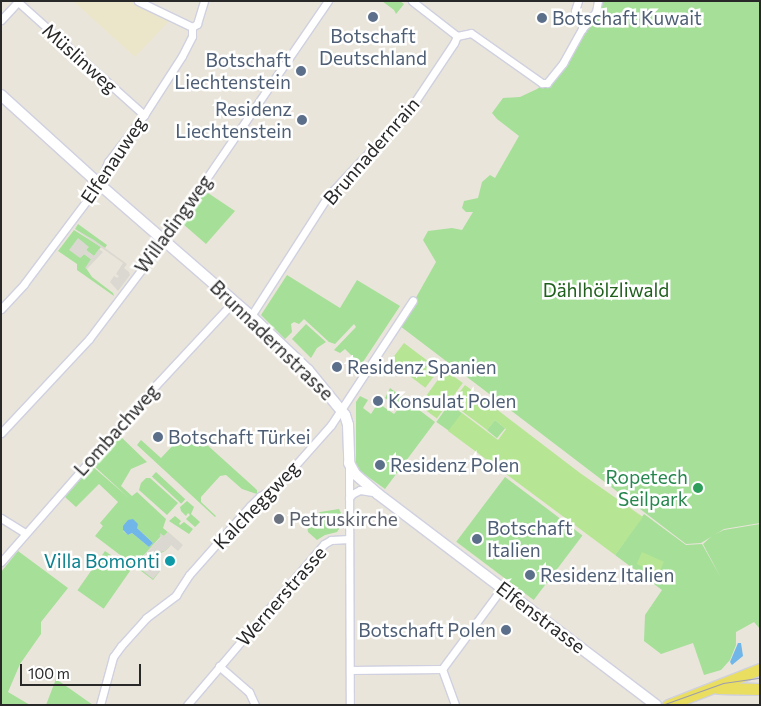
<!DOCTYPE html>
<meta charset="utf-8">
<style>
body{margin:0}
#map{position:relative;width:761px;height:706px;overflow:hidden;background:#eae5da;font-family:Commissioner,sans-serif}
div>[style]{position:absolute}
.education>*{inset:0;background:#ebe5ca}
.green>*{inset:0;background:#a5df98;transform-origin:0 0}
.pitch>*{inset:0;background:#b6e694;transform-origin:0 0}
.plaza>*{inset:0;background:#dad8d0}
.water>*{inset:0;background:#70b6e8}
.roads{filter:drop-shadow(1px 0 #cfd0e0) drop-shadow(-1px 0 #cfd0e0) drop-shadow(0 1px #cfd0e0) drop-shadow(0 -1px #cfd0e0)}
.street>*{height:7px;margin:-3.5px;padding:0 3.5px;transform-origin:3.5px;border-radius:3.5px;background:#fff}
.secondary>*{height:10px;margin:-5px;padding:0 5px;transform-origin:5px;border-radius:5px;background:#fff}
.primary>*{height:11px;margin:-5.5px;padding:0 5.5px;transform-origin:5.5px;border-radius:5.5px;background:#e9de5f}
.tram>*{height:1px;margin:-0.5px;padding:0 0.5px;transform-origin:0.5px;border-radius:0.5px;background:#9d9db1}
.dots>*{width:14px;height:14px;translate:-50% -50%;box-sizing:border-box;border:2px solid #fff;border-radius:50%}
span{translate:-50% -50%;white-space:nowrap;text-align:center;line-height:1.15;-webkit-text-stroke:5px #fff;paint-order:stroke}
.service-label{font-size:19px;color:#4e5e75}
.left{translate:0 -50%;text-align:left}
.right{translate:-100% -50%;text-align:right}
.street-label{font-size:19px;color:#282828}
.park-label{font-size:19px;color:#20601c}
.leisure-label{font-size:19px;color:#27864d}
.worship-label{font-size:19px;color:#5b616d}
.culture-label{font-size:19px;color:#0d838f}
.frame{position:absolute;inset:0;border:2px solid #282828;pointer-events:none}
.scale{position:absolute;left:20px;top:664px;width:121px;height:22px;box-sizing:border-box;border:2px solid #282828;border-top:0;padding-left:6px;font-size:15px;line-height:18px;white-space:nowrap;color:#282828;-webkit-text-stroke:4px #fff;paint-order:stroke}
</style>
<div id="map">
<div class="education">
<div style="clip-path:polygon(73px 1px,131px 1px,169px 21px,135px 57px)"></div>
</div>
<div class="green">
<div style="clip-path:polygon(382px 1px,400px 1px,404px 4px,396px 14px,394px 10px)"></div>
<div style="clip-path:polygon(604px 1px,760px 1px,760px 523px,724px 529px,701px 543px,686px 544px,400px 326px,436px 262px,423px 240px,428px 231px,452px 228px,462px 230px,473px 212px,466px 212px,462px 208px,464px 201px,478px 198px,482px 182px,490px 175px,495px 178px,519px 136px,497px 119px,492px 113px,503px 98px,520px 97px,537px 89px,553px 77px,568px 60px)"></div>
<div style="clip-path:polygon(205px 191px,235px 211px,206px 244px,183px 224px)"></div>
<div style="clip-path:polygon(78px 224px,107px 245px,105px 248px,75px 229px)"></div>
<div style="clip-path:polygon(74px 230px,101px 247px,94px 256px,86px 250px,88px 246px,80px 258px,84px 254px,92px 260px,86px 268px,92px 277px,113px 293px,114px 296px,77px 270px,77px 264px,58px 251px)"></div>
<div style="clip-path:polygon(287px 275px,340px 308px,357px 280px,400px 306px,361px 365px,345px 349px,340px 353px,334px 350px,356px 327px,354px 324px,335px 344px,329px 342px,304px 319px,299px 324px,294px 322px,291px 324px,292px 332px,285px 339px,261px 315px)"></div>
<div style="clip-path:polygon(306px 324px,326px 342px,317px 348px,311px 358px,292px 339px)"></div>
<div style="clip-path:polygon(390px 388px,435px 422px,385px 489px,360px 471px,356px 463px,356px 402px,360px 396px,368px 400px,363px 408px,371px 414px,378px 403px,394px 414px,399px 408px,385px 398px)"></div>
<div style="left:449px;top:404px;width:16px;height:22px;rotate:35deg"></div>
<div style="left:495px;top:420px;width:13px;height:13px;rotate:39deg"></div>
<div style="clip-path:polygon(195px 434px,257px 490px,257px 494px,242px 489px,226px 475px,220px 476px,201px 497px,201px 502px,216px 516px,215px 517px,137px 445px,141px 440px,161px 458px,177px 441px,183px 446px)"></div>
<div style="clip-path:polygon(evenodd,120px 436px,147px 462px,131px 469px,121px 486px,132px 496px,137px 492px,166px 519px,163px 528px,183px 545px,180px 549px,183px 545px,168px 532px,161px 539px,164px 536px,159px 535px,161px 536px,143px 556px,144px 571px,153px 565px,158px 554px,160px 552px,171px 545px,165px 551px,159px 554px,159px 558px,153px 565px,160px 571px,153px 580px,95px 536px,103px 526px,100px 523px,118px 502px,99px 484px,76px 507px,65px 497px,92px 466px,129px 498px,93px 465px,120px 436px,132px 519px,137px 528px,153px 543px,149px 547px,132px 533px,128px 535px,123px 531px,132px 519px)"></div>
<div style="left:156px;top:472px;width:40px;height:6px;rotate:43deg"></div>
<div style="left:505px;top:477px;width:97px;height:81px;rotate:37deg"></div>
<div style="clip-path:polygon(146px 478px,150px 478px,178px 503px,167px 515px,139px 490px,141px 483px)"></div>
<div style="clip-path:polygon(187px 501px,194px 507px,191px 514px,200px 522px,195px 527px,186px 519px,190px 515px,188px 513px,186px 516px,181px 511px,180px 507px)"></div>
<div style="clip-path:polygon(339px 509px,341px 513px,341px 526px,337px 532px,325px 535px,317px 540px,308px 532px,307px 526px,312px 517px,320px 512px)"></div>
<div style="clip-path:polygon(644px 514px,686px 545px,702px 544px,721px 578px,703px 544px,713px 535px,724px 530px,760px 524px,760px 629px,754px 622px,736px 632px,736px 645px,730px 660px,721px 670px,704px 675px,693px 643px,661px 654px,644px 641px,645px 615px,662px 590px,615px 555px)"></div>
<div style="clip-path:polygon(175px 516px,181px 521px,179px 524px,180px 525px,184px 522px,193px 529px,189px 534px,169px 521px)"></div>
<div style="clip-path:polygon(18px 551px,68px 588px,41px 622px,41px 634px,20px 664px,8px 692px,30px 705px,1px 705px,1px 572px)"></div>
<div style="left:105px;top:551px;width:32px;height:48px;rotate:35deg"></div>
<div style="clip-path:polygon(56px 679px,93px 705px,46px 705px)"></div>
</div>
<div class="pitch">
<div style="left:404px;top:343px;width:44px;height:23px;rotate:37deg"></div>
<div style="left:445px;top:370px;width:22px;height:44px;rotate:36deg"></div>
<div style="clip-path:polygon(465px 385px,580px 473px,643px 517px,615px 555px,448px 431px,462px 413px,498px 440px,506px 429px,495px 420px,487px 430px,451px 403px)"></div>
<div style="left:642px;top:552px;width:24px;height:13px;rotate:24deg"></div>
</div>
<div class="plaza">
<div style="clip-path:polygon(75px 229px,94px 240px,127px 264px,124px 268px,129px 272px,130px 275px,118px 291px,110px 282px,114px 276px,117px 278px,119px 276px,116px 274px,123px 263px)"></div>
<div style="clip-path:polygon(78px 238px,89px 247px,86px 250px,94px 256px,99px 249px,103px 252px,87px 269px,85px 268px,91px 259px,84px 254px,80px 258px,69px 250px)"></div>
<div style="clip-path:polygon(168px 532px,183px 545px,178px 551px,171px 545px,165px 551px,160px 552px,159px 558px,153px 565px,160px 571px,153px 579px,143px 571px,145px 569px,140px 564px,143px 559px,140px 556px,143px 556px,161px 537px,160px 533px,164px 536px)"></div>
</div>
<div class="water">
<div style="clip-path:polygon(133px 519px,138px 524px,137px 528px,153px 543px,149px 547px,132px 533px,128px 535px,123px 530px,123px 526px,128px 520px)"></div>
<div style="clip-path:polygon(741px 643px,743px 656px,732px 665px,730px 662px,738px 643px)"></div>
</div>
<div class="roads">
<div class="street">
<div style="left:17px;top:1px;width:171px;rotate:41.9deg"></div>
<div style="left:138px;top:1px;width:60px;rotate:25.7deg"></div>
<div style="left:412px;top:1px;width:57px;rotate:37.9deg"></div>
<div style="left:578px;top:1px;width:10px;rotate:107deg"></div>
<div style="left:575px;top:11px;width:16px;rotate:63deg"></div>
<div style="left:582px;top:25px;width:4px;rotate:90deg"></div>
<div style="left:1px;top:20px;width:26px;rotate:-47deg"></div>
<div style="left:192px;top:27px;width:6px;rotate:-31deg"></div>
<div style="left:197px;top:24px;width:24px;rotate:-73deg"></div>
<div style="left:457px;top:36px;width:14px;rotate:-12deg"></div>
<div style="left:471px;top:33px;width:87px;rotate:35.2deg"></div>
<div style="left:542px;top:83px;width:5px"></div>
<div style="left:547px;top:83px;width:26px;rotate:-51deg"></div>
<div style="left:563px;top:63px;width:39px;rotate:-61deg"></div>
<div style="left:582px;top:29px;width:22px;rotate:-51deg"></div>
<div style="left:596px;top:12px;width:11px;rotate:-80deg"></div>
<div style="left:1px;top:309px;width:34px;rotate:-47deg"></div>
<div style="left:24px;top:284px;width:125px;rotate:-53.1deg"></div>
<div style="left:99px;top:184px;width:24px;rotate:-68deg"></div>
<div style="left:108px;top:162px;width:59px;rotate:-52.5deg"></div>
<div style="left:144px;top:115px;width:70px;rotate:-57.2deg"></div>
<div style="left:182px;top:56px;width:22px;rotate:-63deg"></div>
<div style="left:192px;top:36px;width:9px;rotate:-90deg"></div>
<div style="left:251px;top:316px;width:143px;rotate:-57.3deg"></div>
<div style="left:328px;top:196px;width:123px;rotate:-47deg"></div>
<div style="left:412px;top:106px;width:76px;rotate:-56.3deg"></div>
<div style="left:454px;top:43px;width:8px;rotate:-67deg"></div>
<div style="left:1px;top:433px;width:129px;rotate:-46.9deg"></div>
<div style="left:89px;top:339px;width:129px;rotate:-52.9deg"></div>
<div style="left:167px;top:236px;width:285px;rotate:-55.6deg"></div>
<div style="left:349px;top:466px;width:239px;rotate:89.8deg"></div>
<div style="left:349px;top:498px;width:5px;rotate:-53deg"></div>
<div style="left:352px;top:494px;width:9px;rotate:-27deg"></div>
<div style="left:360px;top:490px;width:13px;rotate:9deg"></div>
<div style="left:1px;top:518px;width:28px;rotate:32deg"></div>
<div style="left:1px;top:562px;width:235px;rotate:-48.8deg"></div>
<div style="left:156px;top:385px;width:115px;rotate:-47.1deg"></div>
<div style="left:219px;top:666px;width:40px;rotate:41deg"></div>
<div style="left:249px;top:692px;width:14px;rotate:65deg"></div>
<div style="left:442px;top:669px;width:38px;rotate:70deg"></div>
<div style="left:350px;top:670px;width:92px;rotate:-0.6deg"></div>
<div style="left:442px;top:669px;width:101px;rotate:-53.5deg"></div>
<div style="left:100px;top:705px;width:50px;rotate:-74.8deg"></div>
<div style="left:113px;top:657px;width:14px;rotate:-54deg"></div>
<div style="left:121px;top:646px;width:38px;rotate:-48deg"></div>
<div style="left:146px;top:618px;width:38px;rotate:-37deg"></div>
<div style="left:176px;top:595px;width:24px;rotate:-57deg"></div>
<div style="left:189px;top:575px;width:92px;rotate:-48.5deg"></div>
<div style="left:250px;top:506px;width:14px;rotate:-45deg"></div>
<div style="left:260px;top:496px;width:18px;rotate:-29deg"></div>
<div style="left:276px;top:487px;width:83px;rotate:-48.4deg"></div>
<div style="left:331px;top:425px;width:149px;rotate:-56.7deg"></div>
<div style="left:187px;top:705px;width:211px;rotate:-49.6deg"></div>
<div style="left:324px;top:544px;width:8px;rotate:-30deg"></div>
<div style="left:331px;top:540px;width:18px;rotate:-3deg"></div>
</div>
<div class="secondary">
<div style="left:1px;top:95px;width:132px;rotate:42.2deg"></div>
<div style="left:99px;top:184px;width:201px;rotate:41deg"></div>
<div style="left:251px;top:316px;width:79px;rotate:43.5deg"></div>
<div style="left:308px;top:370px;width:58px;rotate:50.6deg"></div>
<div style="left:345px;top:415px;width:10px;rotate:73deg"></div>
<div style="left:348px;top:425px;width:38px;rotate:88deg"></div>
<div style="left:349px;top:463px;width:13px;rotate:61deg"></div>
<div style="left:355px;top:474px;width:30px;rotate:41deg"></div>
<div style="left:378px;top:494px;width:349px;rotate:37.2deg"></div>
</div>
<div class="primary">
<div style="left:718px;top:688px;width:42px;rotate:1.4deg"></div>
<div style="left:668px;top:705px;width:99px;rotate:-21.4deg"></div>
</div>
</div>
<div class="tram">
<div style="left:662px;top:705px;width:65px;rotate:-19.8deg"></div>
<div style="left:723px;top:683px;width:37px;rotate:-8deg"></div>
</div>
<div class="dots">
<div style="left:373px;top:17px;background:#5c6f8a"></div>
<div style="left:542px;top:18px;background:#5c6f8a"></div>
<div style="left:301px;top:71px;background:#5c6f8a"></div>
<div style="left:302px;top:120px;background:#5c6f8a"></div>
<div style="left:337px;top:367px;background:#5c6f8a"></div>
<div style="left:378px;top:401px;background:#5c6f8a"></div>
<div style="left:158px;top:437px;background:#5c6f8a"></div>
<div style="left:380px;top:465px;background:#5c6f8a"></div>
<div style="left:698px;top:488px;background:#2e9e5b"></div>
<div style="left:279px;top:519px;background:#6b7280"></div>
<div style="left:477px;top:539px;background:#5c6f8a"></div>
<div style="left:170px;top:561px;background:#0f9aa8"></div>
<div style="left:530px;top:575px;background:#5c6f8a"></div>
<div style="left:506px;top:630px;background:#5c6f8a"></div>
</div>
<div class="service-label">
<span class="left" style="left:552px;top:18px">Botschaft Kuwait</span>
<span style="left:373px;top:47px">Botschaft<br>Deutschland</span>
<span class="right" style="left:291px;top:71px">Botschaft<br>Liechtenstein</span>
<span class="right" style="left:292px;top:120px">Residenz<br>Liechtenstein</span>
<span class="left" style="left:347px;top:367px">Residenz Spanien</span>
<span class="left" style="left:388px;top:401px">Konsulat Polen</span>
<span class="left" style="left:168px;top:437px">Botschaft Türkei</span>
<span class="left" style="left:390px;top:465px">Residenz Polen</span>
<span class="left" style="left:487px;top:539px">Botschaft<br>Italien</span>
<span class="left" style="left:540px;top:575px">Residenz Italien</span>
<span class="right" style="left:496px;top:630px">Botschaft Polen</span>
</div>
<div class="street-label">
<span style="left:80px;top:58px;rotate:42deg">Müslinweg</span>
<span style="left:371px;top:151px;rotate:-49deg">Brunnadernrain</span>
<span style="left:113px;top:160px;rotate:-56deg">Elfenauweg</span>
<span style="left:173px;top:224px;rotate:-54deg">Willadingweg</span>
<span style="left:272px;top:340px;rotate:44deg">Brunnadernstrasse</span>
<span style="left:116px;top:430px;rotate:-48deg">Lombachweg</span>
<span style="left:256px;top:505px;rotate:-46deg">Kalcheggweg</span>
<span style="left:281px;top:596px;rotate:-49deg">Wernerstrasse</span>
<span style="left:541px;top:617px;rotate:37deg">Elfenstrasse</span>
</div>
<div class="park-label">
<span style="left:606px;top:290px">Dählhölzliwald</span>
</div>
<div class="leisure-label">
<span class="right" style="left:688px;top:488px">Ropetech<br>Seilpark</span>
</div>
<div class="worship-label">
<span class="left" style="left:289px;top:519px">Petruskirche</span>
</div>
<div class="culture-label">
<span class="right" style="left:160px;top:561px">Villa Bomonti</span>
</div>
<div class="frame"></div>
<div class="scale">100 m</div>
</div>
